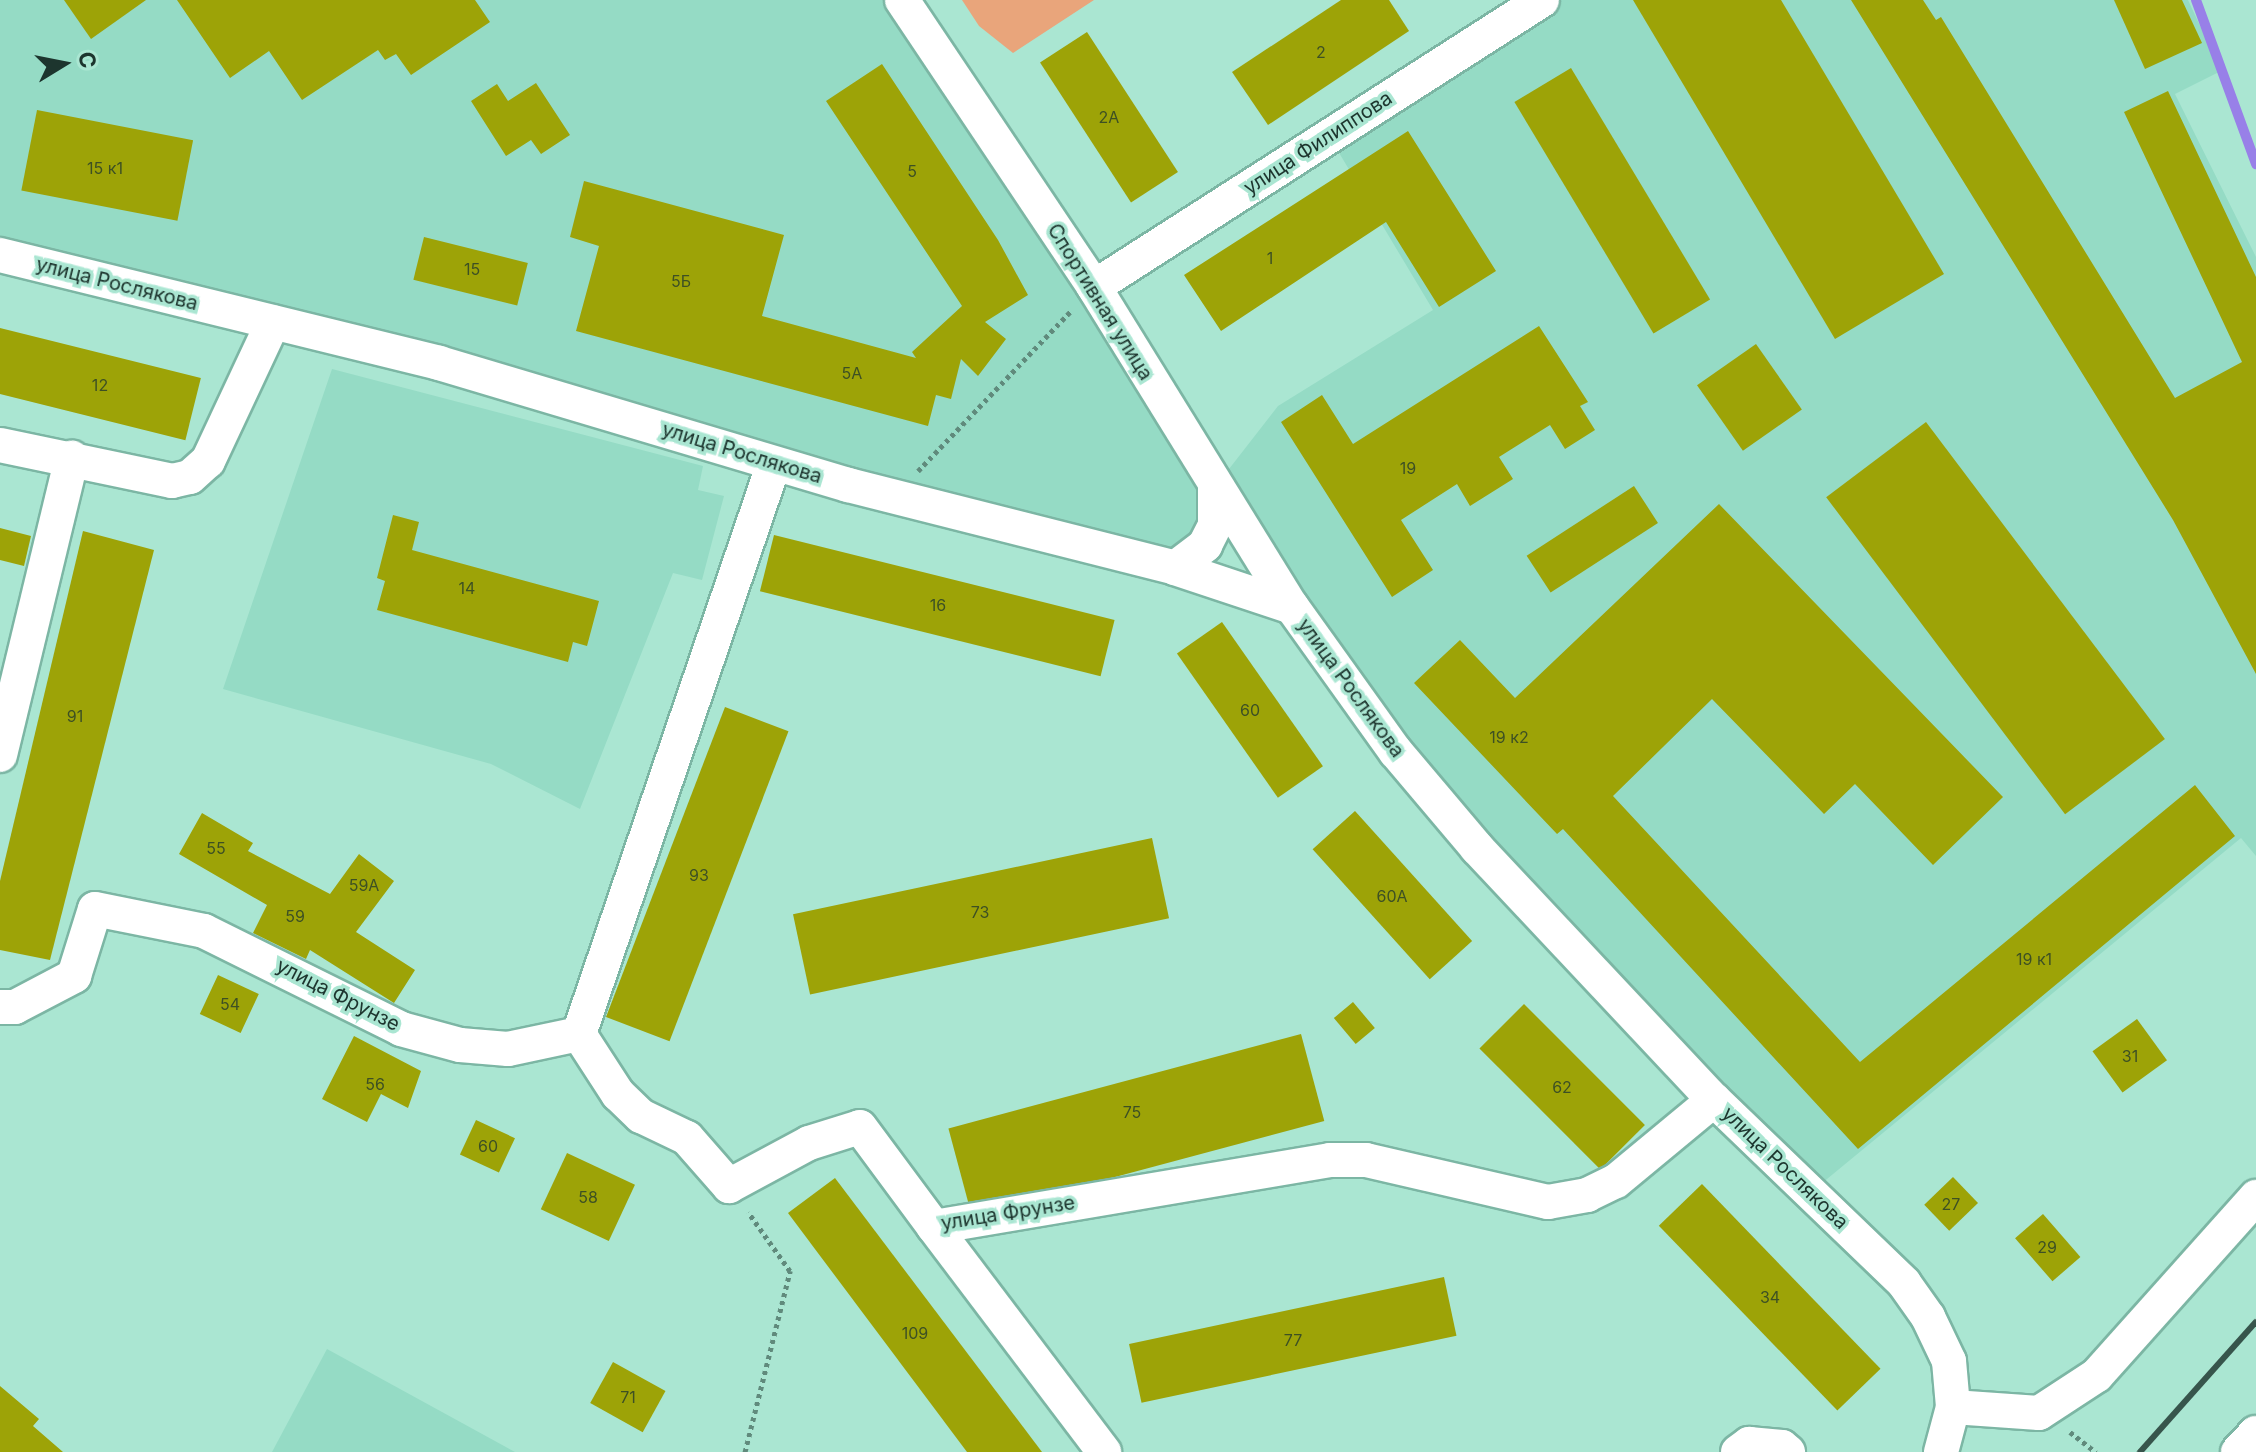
<!DOCTYPE html>
<meta charset="utf-8">
<style>
body{margin:0}
#map{position:relative;width:2256px;height:1452px;overflow:hidden;background:#aae6d2;font-family:Inter,sans-serif}
div>[style]{position:absolute}
.built>*{inset:0;background:#95dbc5}
.green>*{inset:0;background:#e9a57b}
.stream>*{height:10px;margin:-5px;padding:0 5px;transform-origin:5px;border-radius:5px;background:#9880e8}
.building>*{inset:0;background:#9da307;transform-origin:0 0}
.path>*{height:5px;margin-top:-2.5px;transform-origin:0;background:repeating-linear-gradient(90deg,#608a7c 0 4px,transparent 0 8px)}
.roads{filter:drop-shadow(2px 0 #7cb6a4) drop-shadow(-2px 0 #7cb6a4) drop-shadow(0 2px #7cb6a4) drop-shadow(0 -2px #7cb6a4)}
.minor>*{height:34px;margin:-17px;padding:0 17px;transform-origin:17px;border-radius:17px;background:#fff}
.rail>*{height:6px;margin:-3px;padding:0 3px;transform-origin:3px;border-radius:3px;background:#37554c}
span{translate:-50% -50%;white-space:nowrap;text-align:center;line-height:1.15;-webkit-text-stroke:7px #aae6d2;paint-order:stroke}
.number-label{font-size:16px;color:#3d5024}
.number-label span{-webkit-text-stroke-width:0}
.street-label{font-size:20px;color:#1d352e}
.north{position:absolute;left:24px;top:24px;width:80px;height:80px;-webkit-text-stroke:6px #aae6d2;paint-order:stroke;rotate:80deg;font-size:22px;font-weight:700;line-height:32px;text-align:center;color:#1d352e}
.north::after{content:'';display:block;margin:auto;width:28px;height:36px;background:#1d352e;clip-path:polygon(50% 0,100% 100%,50% 72%,0 100%)}
</style>
<div id="map">
<div class="built">
<div style="clip-path:polygon(0 0,902px 0,1215px 487px,1278px 406px,1433px 310px,1329px 136px,1542px 0,2188px 0,2221px 71px,2175px 94px,2256px 257px,2256px 856px,2241px 838px,1810px 1193px,1477px 848px,1216px 489px,1192px 558px,0 255px)"></div>
<div style="clip-path:polygon(332px 369px,703px 466px,698px 490px,724px 496px,702px 580px,673px 573px,580px 809px,491px 764px,223px 689px)"></div>
<div style="clip-path:polygon(327px 1349px,515px 1452px,272px 1452px)"></div>
</div>
<div class="green">
<div style="clip-path:polygon(962px 0,1094px 0,1013px 53px,979px 26px)"></div>
</div>
<div class="stream">
<div style="left:2196px;top:0;width:175px;rotate:69.9deg"></div>
</div>
<div class="building">
<div style="clip-path:polygon(64px 0,146px 0,91px 39px)"></div>
<div style="clip-path:polygon(177px 0,475px 0,490px 22px,411px 75px,396px 54px,385px 60px,378px 50px,302px 100px,269px 51px,230px 78px)"></div>
<div style="clip-path:polygon(1341px 0,1389px 0,1409px 31px,1268px 125px,1232px 72px)"></div>
<div style="clip-path:polygon(1633px 0,1781px 0,1944px 274px,1835px 339px)"></div>
<div style="clip-path:polygon(1851px 0,1923px 0,1936px 20px,1941px 17px,2175px 398px,2242px 362px,2124px 112px,2168px 91px,2256px 277px,2256px 674px,2173px 520px)"></div>
<div style="clip-path:polygon(2114px 0,2182px 0,2202px 43px,2145px 69px)"></div>
<div style="left:1087px;top:32px;width:167px;height:56px;rotate:57deg"></div>
<div style="clip-path:polygon(882px 64px,998px 240px,1028px 295px,985px 322px,1006px 339px,978px 376px,961px 359px,951px 399px,936px 395px,928px 426px,576px 331px,599px 246px,570px 237px,584px 181px,784px 235px,762px 316px,916px 358px,912px 352px,962px 306px,826px 101px)"></div>
<div style="left:1571px;top:68px;width:270px;height:66px;rotate:59deg"></div>
<div style="clip-path:polygon(536px 83px,570px 135px,541px 154px,531px 140px,506px 156px,471px 101px,497px 84px,508px 101px)"></div>
<div style="left:37px;top:110px;width:159px;height:82px;rotate:11deg"></div>
<div style="clip-path:polygon(1408px 131px,1496px 271px,1439px 307px,1386px 222px,1221px 331px,1184px 275px)"></div>
<div style="left:424px;top:237px;width:107px;height:44px;rotate:14deg"></div>
<div style="clip-path:polygon(1539px 326px,1588px 402px,1580px 406px,1595px 430px,1565px 449px,1550px 425px,1499px 457px,1513px 479px,1470px 506px,1457px 484px,1401px 520px,1433px 570px,1392px 597px,1281px 422px,1322px 395px,1353px 444px)"></div>
<div style="left:0;top:328px;width:207px;height:64px;rotate:14deg"></div>
<div style="left:1756px;top:344px;width:80px;height:72px;rotate:55deg"></div>
<div style="left:1926px;top:422px;width:397px;height:125px;rotate:53deg"></div>
<div style="left:1634px;top:486px;width:44px;height:128px;rotate:57deg"></div>
<div style="clip-path:polygon(1719px 504px,2003px 797px,1933px 865px,1855px 784px,1824px 814px,1712px 699px,1613px 796px,1860px 1062px,2195px 785px,2235px 836px,1858px 1149px,1563px 829px,1557px 834px,1414px 683px,1460px 640px,1515px 698px)"></div>
<div style="clip-path:polygon(393px 515px,419px 522px,412px 550px,599px 601px,587px 646px,573px 642px,568px 662px,377px 610px,385px 581px,377px 578px)"></div>
<div style="clip-path:polygon(0 528px,31px 536px,24px 566px,0 560px)"></div>
<div style="clip-path:polygon(83px 531px,154px 550px,50px 960px,0 950px,0 881px)"></div>
<div style="left:774px;top:535px;width:351px;height:58px;rotate:14deg"></div>
<div style="left:1222px;top:622px;width:176px;height:55px;rotate:55deg"></div>
<div style="left:725px;top:707px;width:68px;height:332px;rotate:21deg"></div>
<div style="left:1355px;top:811px;width:175px;height:57px;rotate:48deg"></div>
<div style="clip-path:polygon(202px 813px,253px 843px,248px 851px,330px 894px,359px 854px,394px 881px,356px 932px,415px 970px,394px 1003px,310px 950px,306px 959px,253px 933px,267px 905px,179px 854px)"></div>
<div style="left:1152px;top:838px;width:82px;height:367px;rotate:78deg"></div>
<div style="left:218px;top:975px;width:45px;height:43px;rotate:25deg"></div>
<div style="left:1353px;top:1002px;width:34px;height:25px;rotate:50deg"></div>
<div style="left:1524px;top:1004px;width:171px;height:63px;rotate:45deg"></div>
<div style="left:2137px;top:1019px;width:51px;height:55px;rotate:54deg"></div>
<div style="left:1301px;top:1034px;width:90px;height:365px;rotate:75deg"></div>
<div style="clip-path:polygon(354px 1036px,421px 1071px,408px 1108px,381px 1094px,367px 1122px,322px 1099px)"></div>
<div style="left:476px;top:1120px;width:43px;height:38px;rotate:25deg"></div>
<div style="left:567px;top:1153px;width:75px;height:62px;rotate:25deg"></div>
<div style="left:1953px;top:1177px;width:36px;height:40px;rotate:46deg"></div>
<div style="clip-path:polygon(835px 1178px,1042px 1452px,967px 1452px,788px 1213px)"></div>
<div style="left:1702px;top:1184px;width:257px;height:60px;rotate:46deg"></div>
<div style="left:2043px;top:1214px;width:57px;height:37px;rotate:49deg"></div>
<div style="left:1444px;top:1277px;width:60px;height:322px;rotate:78deg"></div>
<div style="left:613px;top:1362px;width:60px;height:47px;rotate:29deg"></div>
<div style="clip-path:polygon(0 1386px,39px 1419px,33px 1426px,63px 1452px,0 1452px)"></div>
</div>
<div class="path">
<div style="left:918px;top:471px;width:221px;rotate:-46.3deg"></div>
<div style="left:2070px;top:1432px;width:33px;rotate:38deg"></div>
<div style="left:745px;top:1452px;width:187px;rotate:-76deg"></div>
<div style="left:790px;top:1271px;width:72px;rotate:-125.4deg"></div>
</div>
<div class="roads">
<div class="minor">
<div style="left:902px;top:0;width:345px;rotate:56.2deg"></div>
<div style="left:1094px;top:287px;width:376px;rotate:58.3deg"></div>
<div style="left:1292px;top:607px;width:178px;rotate:54.4deg"></div>
<div style="left:1396px;top:752px;width:126px;rotate:49.8deg"></div>
<div style="left:1477px;top:848px;width:346px;rotate:46.8deg"></div>
<div style="left:1714px;top:1100px;width:264px;rotate:43.9deg"></div>
<div style="left:1904px;top:1283px;width:42px;rotate:54.8deg"></div>
<div style="left:1928px;top:1317px;width:49px;rotate:64.5deg"></div>
<div style="left:1949px;top:1361px;width:46px;rotate:85deg"></div>
<div style="left:1953px;top:1407px;width:47px;rotate:104.9deg"></div>
<div style="left:0;top:255px;width:452px;rotate:13.8deg"></div>
<div style="left:439px;top:363px;width:427px;rotate:16.6deg"></div>
<div style="left:848px;top:485px;width:337px;rotate:14.2deg"></div>
<div style="left:1175px;top:568px;width:123px;rotate:18.4deg"></div>
<div style="left:1094px;top:287px;width:532px;rotate:-32.64deg"></div>
<div style="left:0;top:445px;width:176px;rotate:11.8deg"></div>
<div style="left:172px;top:481px;width:18px;rotate:-13deg"></div>
<div style="left:190px;top:477px;width:24px;rotate:-42deg"></div>
<div style="left:208px;top:461px;width:153px;rotate:-64.9deg"></div>
<div style="left:1175px;top:568px;width:38px;rotate:-37deg"></div>
<div style="left:1205px;top:545px;width:22px;rotate:-63deg"></div>
<div style="left:1215px;top:525px;width:38px;rotate:-90deg"></div>
<div style="left:0;top:755px;width:306px;rotate:-76.4deg"></div>
<div style="left:0;top:1007px;width:15px"></div>
<div style="left:15px;top:1007px;width:67px;rotate:-27.7deg"></div>
<div style="left:74px;top:976px;width:70px;rotate:-72.6deg"></div>
<div style="left:95px;top:909px;width:111px;rotate:11.4deg"></div>
<div style="left:204px;top:931px;width:220px;rotate:26.4deg"></div>
<div style="left:401px;top:1029px;width:61px;rotate:15.2deg"></div>
<div style="left:460px;top:1045px;width:48px;rotate:4.8deg"></div>
<div style="left:508px;top:1049px;width:73px;rotate:-11.9deg"></div>
<div style="left:579px;top:1034px;width:72px;rotate:57deg"></div>
<div style="left:618px;top:1094px;width:32px;rotate:44deg"></div>
<div style="left:641px;top:1116px;width:51px;rotate:25.6deg"></div>
<div style="left:687px;top:1138px;width:64px;rotate:48.8deg"></div>
<div style="left:729px;top:1186px;width:91px;rotate:-28.3deg"></div>
<div style="left:809px;top:1143px;width:53px;rotate:-17.4deg"></div>
<div style="left:860px;top:1127px;width:124px;rotate:53.5deg"></div>
<div style="left:934px;top:1227px;width:402px;rotate:-9.6deg"></div>
<div style="left:1330px;top:1160px;width:36px"></div>
<div style="left:1366px;top:1160px;width:187px;rotate:13deg"></div>
<div style="left:1548px;top:1202px;width:40px;rotate:-10deg"></div>
<div style="left:1587px;top:1195px;width:32px;rotate:-26deg"></div>
<div style="left:1616px;top:1181px;width:127px;rotate:-39.6deg"></div>
<div style="left:579px;top:1034px;width:603px;rotate:-71.14deg"></div>
<div style="left:934px;top:1227px;width:282px;rotate:52.9deg"></div>
<div style="left:1953px;top:1407px;width:86px;rotate:4deg"></div>
<div style="left:2039px;top:1413px;width:69px;rotate:-33.2deg"></div>
<div style="left:2097px;top:1375px;width:239px;rotate:-48.2deg"></div>
<div style="left:1738px;top:1452px;width:14px;rotate:-36deg"></div>
<div style="left:1749px;top:1444px;width:33px;rotate:5deg"></div>
<div style="left:1782px;top:1447px;width:8px;rotate:40deg"></div>
<div style="left:2238px;top:1452px;width:26px;rotate:-47deg"></div>
</div>
</div>
<div class="rail">
<div style="left:2140px;top:1452px;width:174px;rotate:-48.3deg"></div>
</div>
<div class="number-label">
<span style="left:1321px;top:52px">2</span>
<span style="left:1109px;top:117px">2А</span>
<span style="left:105px;top:168px">15 к1</span>
<span style="left:912px;top:171px">5</span>
<span style="left:1270px;top:258px">1</span>
<span style="left:472px;top:269px">15</span>
<span style="left:681px;top:281px">5Б</span>
<span style="left:852px;top:373px">5А</span>
<span style="left:100px;top:385px">12</span>
<span style="left:1408px;top:468px">19</span>
<span style="left:467px;top:588px">14</span>
<span style="left:938px;top:605px">16</span>
<span style="left:1250px;top:710px">60</span>
<span style="left:75px;top:716px">91</span>
<span style="left:1509px;top:737px">19 к2</span>
<span style="left:216px;top:848px">55</span>
<span style="left:699px;top:875px">93</span>
<span style="left:364px;top:885px">59А</span>
<span style="left:1392px;top:896px">60А</span>
<span style="left:980px;top:912px">73</span>
<span style="left:295px;top:916px">59</span>
<span style="left:2034px;top:959px">19 к1</span>
<span style="left:230px;top:1004px">54</span>
<span style="left:2130px;top:1056px">31</span>
<span style="left:375px;top:1084px">56</span>
<span style="left:1562px;top:1087px">62</span>
<span style="left:1132px;top:1112px">75</span>
<span style="left:488px;top:1146px">60</span>
<span style="left:588px;top:1197px">58</span>
<span style="left:1951px;top:1204px">27</span>
<span style="left:2047px;top:1247px">29</span>
<span style="left:1770px;top:1297px">34</span>
<span style="left:915px;top:1333px">109</span>
<span style="left:1293px;top:1340px">77</span>
<span style="left:628px;top:1397px">71</span>
</div>
<div class="street-label">
<span style="left:1318px;top:143px;rotate:-33deg">улица Филиппова</span>
<span style="left:117px;top:284px;rotate:14deg">улица Рослякова</span>
<span style="left:1100px;top:302px;rotate:58deg">Спортивная улица</span>
<span style="left:742px;top:453px;rotate:17deg">улица Рослякова</span>
<span style="left:1351px;top:688px;rotate:54deg">улица Рослякова</span>
<span style="left:338px;top:995px;rotate:27deg">улица Фрунзе</span>
<span style="left:1785px;top:1168px;rotate:44deg">улица Рослякова</span>
<span style="left:1008px;top:1213px;rotate:-9deg">улица Фрунзе</span>
</div>
<div class="north">С</div>
</div>
